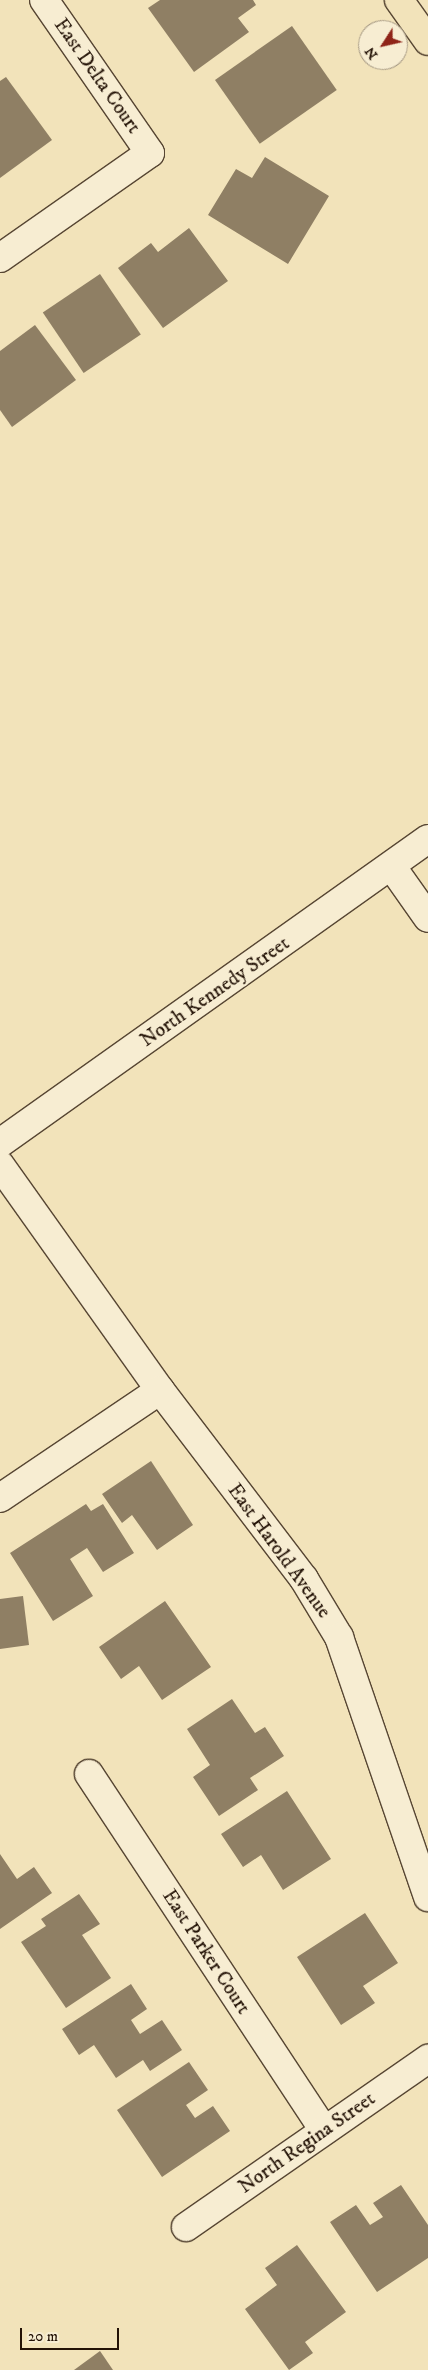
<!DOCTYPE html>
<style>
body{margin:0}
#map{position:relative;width:428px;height:2370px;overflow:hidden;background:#f2e3ba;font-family:"IM FELL DW Pica",serif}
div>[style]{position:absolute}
.building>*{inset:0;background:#8f7f64;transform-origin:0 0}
.roads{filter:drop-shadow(1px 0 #574633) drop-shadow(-1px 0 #574633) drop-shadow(0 1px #574633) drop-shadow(0 -1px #574633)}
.minor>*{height:28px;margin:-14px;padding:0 14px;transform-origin:14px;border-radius:14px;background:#f7edd2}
.major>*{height:28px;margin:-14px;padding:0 14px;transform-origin:14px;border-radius:14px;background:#f2e3ba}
span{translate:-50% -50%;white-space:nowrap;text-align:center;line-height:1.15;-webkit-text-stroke:4px #f7edd2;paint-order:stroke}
.street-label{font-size:20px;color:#231206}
.north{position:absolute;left:358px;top:20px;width:50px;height:50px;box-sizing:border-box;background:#f7edd2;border:1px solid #a29580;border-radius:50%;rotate:235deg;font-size:14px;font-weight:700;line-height:20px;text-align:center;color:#231206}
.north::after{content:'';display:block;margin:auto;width:18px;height:22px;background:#8f2418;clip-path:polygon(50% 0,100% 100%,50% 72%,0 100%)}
.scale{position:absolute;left:20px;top:2328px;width:99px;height:22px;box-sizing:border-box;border:2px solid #231206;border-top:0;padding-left:6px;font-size:15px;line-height:18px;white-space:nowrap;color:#231206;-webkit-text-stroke:4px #f7edd2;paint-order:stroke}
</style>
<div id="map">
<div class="building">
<div style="clip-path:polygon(160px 0,253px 0,256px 5px,238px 18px,249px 32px,194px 72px,148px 8px)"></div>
<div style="left:292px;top:26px;width:78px;height:94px;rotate:55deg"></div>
<div style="clip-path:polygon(6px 77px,52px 140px,0 178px,0 81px)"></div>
<div style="clip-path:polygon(265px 157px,329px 196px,288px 264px,208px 215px,236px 169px,252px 178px)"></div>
<div style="clip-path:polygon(189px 228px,228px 281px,163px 328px,118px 268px,151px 243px,158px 252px)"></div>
<div style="left:100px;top:274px;width:73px;height:69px;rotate:56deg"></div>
<div style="clip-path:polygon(35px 325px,76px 380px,12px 427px,0 410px,0 351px)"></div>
<div style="clip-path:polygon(151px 1461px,193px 1525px,157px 1550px,132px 1515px,122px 1523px,102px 1494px)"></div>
<div style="clip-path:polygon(86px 1504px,91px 1511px,103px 1504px,134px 1553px,103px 1572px,87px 1548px,70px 1559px,93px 1596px,53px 1621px,10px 1553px)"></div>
<div style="clip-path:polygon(23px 1596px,29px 1645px,0 1649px,0 1599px)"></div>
<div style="clip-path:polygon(165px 1601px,211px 1667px,162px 1700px,139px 1666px,121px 1679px,99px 1647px)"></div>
<div style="clip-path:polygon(232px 1699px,255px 1733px,265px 1727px,284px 1756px,250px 1778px,258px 1790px,219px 1816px,193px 1777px,210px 1765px,187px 1729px)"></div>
<div style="clip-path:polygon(287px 1791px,331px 1859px,283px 1890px,261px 1855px,243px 1867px,221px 1834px)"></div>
<div style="clip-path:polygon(0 1854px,17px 1879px,34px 1867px,52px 1893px,0 1929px)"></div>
<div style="clip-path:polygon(79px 1894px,100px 1924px,82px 1935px,111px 1978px,66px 2008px,21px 1942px,46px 1926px,41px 1919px)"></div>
<div style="clip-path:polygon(365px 1913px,398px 1963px,363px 1986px,375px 2003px,341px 2025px,297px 1957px)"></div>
<div style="clip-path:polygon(131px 1984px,147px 2009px,131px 2020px,140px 2034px,162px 2020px,182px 2050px,150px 2071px,143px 2060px,116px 2078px,94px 2045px,79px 2055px,62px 2029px)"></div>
<div style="clip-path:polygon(189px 2062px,208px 2090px,186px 2105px,195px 2118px,213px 2106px,230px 2131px,162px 2177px,117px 2110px)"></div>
<div style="clip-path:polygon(401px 2185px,428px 2225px,428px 2258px,377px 2292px,330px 2222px,356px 2205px,370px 2225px,383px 2217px,373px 2203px)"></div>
<div style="clip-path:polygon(297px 2245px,346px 2312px,305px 2342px,313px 2353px,289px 2370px,245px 2309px,277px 2285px,265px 2268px)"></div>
<div style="clip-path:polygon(100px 2351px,113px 2370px,74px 2370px)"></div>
</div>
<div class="roads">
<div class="minor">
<div style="left:0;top:258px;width:183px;rotate:-35deg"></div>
<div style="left:150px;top:153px;width:186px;rotate:-124.7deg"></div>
<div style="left:392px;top:867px;width:62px;rotate:54.8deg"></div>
<div style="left:0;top:1143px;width:525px;rotate:-35.39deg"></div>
<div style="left:0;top:1165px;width:276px;rotate:54.6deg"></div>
<div style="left:160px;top:1390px;width:238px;rotate:52.7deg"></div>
<div style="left:304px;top:1579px;width:68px;rotate:58.9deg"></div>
<div style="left:339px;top:1637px;width:275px;rotate:71.1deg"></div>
<div style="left:0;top:1498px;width:193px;rotate:-34deg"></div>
<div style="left:89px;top:1774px;width:427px;rotate:56.6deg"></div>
<div style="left:186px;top:2227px;width:295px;rotate:-34.8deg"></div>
</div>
<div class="major">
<div style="left:399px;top:0;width:50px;rotate:54.7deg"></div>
</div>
</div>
<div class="street-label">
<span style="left:97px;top:76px;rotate:55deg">East Delta Court</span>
<span style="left:215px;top:992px;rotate:-35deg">North Kennedy Street</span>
<span style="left:279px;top:1551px;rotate:54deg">East Harold Avenue</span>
<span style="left:206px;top:1952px;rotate:57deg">East Parker Court</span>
<span style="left:307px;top:2143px;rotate:-35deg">North Regina Street</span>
</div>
<div class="north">N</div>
<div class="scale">20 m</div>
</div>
